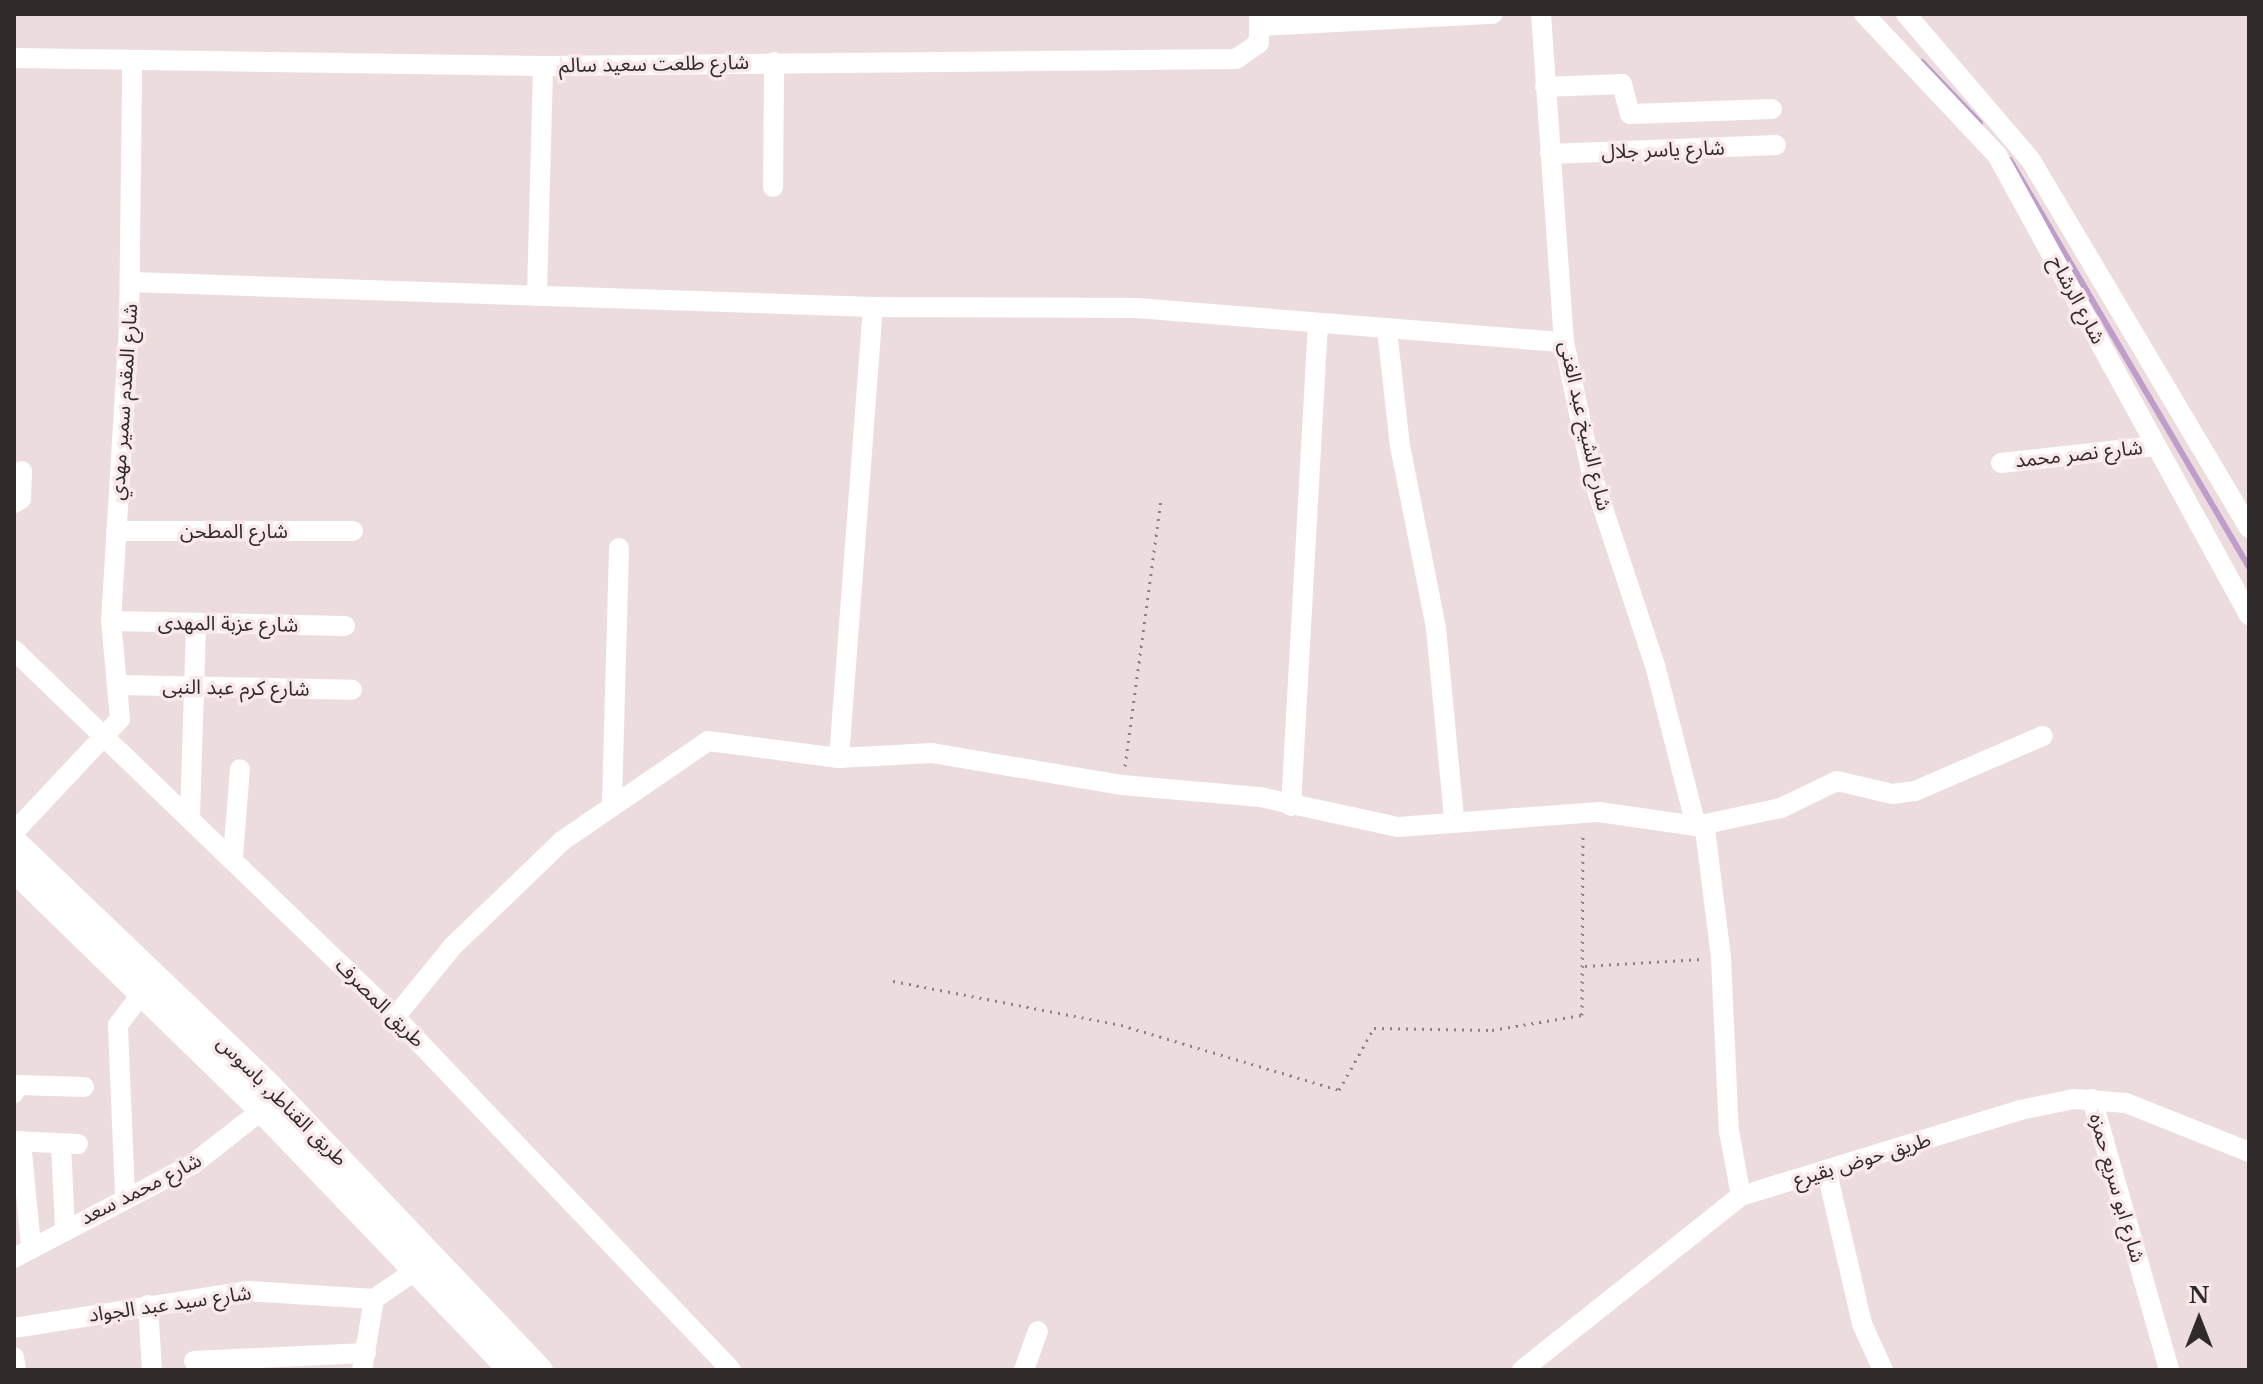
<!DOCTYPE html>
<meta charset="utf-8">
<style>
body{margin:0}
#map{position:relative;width:2263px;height:1384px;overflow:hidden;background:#ecdcdd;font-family:"Libre Baskerville","Noto Sans Arabic",serif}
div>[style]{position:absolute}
.stream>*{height:6px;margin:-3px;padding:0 3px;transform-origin:3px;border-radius:3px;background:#be9dca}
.path>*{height:3px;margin-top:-1.5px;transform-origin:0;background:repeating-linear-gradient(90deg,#8d8283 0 2px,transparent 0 8px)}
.minor>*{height:20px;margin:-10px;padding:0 10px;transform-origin:10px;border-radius:10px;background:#fff}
.major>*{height:26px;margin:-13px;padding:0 13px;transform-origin:13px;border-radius:13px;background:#fff}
span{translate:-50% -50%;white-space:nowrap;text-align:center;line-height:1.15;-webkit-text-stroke:7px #f9e9ea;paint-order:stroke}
.street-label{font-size:20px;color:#302a2b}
.frame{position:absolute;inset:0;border:16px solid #302a2b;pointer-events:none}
.north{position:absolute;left:2159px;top:1280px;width:80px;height:80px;-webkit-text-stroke:6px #f9e9ea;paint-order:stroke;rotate:0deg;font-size:22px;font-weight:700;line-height:32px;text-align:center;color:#302a2b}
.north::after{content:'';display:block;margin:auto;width:28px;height:36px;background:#302a2b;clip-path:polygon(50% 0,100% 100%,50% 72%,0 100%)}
</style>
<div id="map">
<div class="stream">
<div style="left:1922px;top:62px;width:84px;rotate:46.4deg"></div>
<div style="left:2010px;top:160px;width:472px;rotate:59.6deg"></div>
</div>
<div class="path">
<div style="left:1125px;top:766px;width:270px;rotate:-82.3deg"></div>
<div style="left:1585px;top:966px;width:117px;rotate:-3.4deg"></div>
<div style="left:893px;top:981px;width:232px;rotate:10.9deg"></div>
<div style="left:1121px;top:1025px;width:227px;rotate:16.6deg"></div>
<div style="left:1339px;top:1090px;width:71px;rotate:-60.6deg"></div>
<div style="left:1374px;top:1028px;width:118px;rotate:1deg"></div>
<div style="left:1492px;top:1030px;width:91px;rotate:-9.5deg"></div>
<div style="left:1582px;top:1015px;width:181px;rotate:-89.7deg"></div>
</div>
<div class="minor">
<div style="left:1541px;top:14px;width:329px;rotate:86deg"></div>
<div style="left:1564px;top:342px;width:136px;rotate:78.1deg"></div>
<div style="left:1592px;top:475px;width:200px;rotate:71.7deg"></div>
<div style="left:1655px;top:665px;width:166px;rotate:75.7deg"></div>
<div style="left:1864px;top:14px;width:194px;rotate:46.7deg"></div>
<div style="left:1997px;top:155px;width:525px;rotate:61.28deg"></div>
<div style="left:1906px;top:14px;width:191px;rotate:49.5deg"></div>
<div style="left:2030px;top:159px;width:429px;rotate:59.3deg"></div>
<div style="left:1261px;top:26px;width:232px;rotate:-3deg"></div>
<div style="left:14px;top:58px;width:529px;rotate:0.87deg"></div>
<div style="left:543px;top:66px;width:693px;rotate:-0.58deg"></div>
<div style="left:1236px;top:59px;width:28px;rotate:-35deg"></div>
<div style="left:1259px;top:43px;width:29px;rotate:-90deg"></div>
<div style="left:1545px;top:87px;width:77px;rotate:-2.2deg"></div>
<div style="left:1622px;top:84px;width:31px;rotate:75deg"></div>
<div style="left:1630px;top:114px;width:142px;rotate:-2deg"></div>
<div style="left:1550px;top:154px;width:226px;rotate:-2.3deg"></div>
<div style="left:773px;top:187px;width:125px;rotate:-89.5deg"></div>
<div style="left:131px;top:282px;width:742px;rotate:1.93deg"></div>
<div style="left:873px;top:307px;width:264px;rotate:0.2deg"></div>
<div style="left:1137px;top:308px;width:428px;rotate:4.6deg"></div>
<div style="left:537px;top:296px;width:230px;rotate:-88.5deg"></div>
<div style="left:1387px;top:330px;width:117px;rotate:83.6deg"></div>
<div style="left:1400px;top:446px;width:186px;rotate:78.8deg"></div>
<div style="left:1436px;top:628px;width:192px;rotate:84.6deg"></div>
<div style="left:2001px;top:463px;width:156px;rotate:-6.3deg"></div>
<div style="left:14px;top:503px;width:8px;rotate:-30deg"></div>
<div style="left:21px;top:499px;width:28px;rotate:-88deg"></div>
<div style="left:116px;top:531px;width:237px"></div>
<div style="left:111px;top:621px;width:234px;rotate:1.2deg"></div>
<div style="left:14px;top:650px;width:529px;rotate:43.93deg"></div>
<div style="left:395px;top:1017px;width:487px;rotate:46.4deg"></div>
<div style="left:120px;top:685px;width:232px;rotate:1.2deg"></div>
<div style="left:839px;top:758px;width:452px;rotate:-85.7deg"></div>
<div style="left:612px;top:800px;width:252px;rotate:-88.4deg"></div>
<div style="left:1291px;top:806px;width:481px;rotate:-86.8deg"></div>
<div style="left:190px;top:817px;width:194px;rotate:-88.2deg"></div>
<div style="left:1696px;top:826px;width:9px;rotate:18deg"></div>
<div style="left:1705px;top:829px;width:130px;rotate:82.9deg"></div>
<div style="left:1721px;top:958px;width:173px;rotate:87.4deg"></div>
<div style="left:1729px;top:1131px;width:66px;rotate:79.5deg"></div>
<div style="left:14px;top:832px;width:155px;rotate:-46.8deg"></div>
<div style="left:120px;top:719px;width:98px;rotate:-95.2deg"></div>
<div style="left:111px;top:621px;width:293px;rotate:-86.5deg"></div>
<div style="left:129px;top:329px;width:264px;rotate:-89.3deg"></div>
<div style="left:233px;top:857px;width:88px;rotate:-85.5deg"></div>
<div style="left:395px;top:1017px;width:92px;rotate:-50.8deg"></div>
<div style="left:453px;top:946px;width:151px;rotate:-43.9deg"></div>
<div style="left:562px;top:841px;width:177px;rotate:-34.4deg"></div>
<div style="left:708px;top:741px;width:132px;rotate:7.4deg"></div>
<div style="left:839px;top:758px;width:93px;rotate:-3.1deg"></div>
<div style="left:932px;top:753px;width:193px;rotate:9.6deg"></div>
<div style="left:1122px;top:785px;width:139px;rotate:5deg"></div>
<div style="left:1260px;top:797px;width:141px;rotate:12.3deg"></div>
<div style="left:1398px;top:827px;width:202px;rotate:-4.3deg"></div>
<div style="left:1599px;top:812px;width:98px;rotate:8.2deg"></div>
<div style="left:1696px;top:826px;width:87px;rotate:-12deg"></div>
<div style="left:1781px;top:808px;width:62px;rotate:-25.7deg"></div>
<div style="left:1837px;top:781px;width:57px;rotate:13.1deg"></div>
<div style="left:1893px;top:794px;width:22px;rotate:-8deg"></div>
<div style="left:1915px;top:791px;width:139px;rotate:-23.3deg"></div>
<div style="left:14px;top:1093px;width:9px;rotate:-63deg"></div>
<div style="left:18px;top:1085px;width:66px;rotate:1.7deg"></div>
<div style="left:2092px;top:1099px;width:282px;rotate:74.1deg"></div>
<div style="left:14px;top:1141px;width:64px;rotate:2.7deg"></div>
<div style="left:21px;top:1141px;width:106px;rotate:84.6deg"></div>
<div style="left:61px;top:1144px;width:84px;rotate:87.3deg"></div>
<div style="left:1827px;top:1172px;width:156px;rotate:77deg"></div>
<div style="left:1862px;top:1324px;width:51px;rotate:65.5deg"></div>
<div style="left:125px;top:1194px;width:169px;rotate:-92.4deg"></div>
<div style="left:118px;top:1025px;width:41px;rotate:-52.9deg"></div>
<div style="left:14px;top:1258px;width:202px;rotate:-27.7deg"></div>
<div style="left:193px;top:1164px;width:88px;rotate:-38deg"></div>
<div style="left:148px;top:1305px;width:65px;rotate:86.5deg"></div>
<div style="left:14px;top:1328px;width:237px;rotate:-9deg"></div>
<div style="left:248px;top:1291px;width:126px;rotate:3.6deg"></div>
<div style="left:14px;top:1357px;width:13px;rotate:81deg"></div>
<div style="left:194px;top:1361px;width:172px;rotate:-2.7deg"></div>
<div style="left:362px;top:1370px;width:72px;rotate:-80.4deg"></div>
<div style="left:374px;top:1299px;width:51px;rotate:-34.6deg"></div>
<div style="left:1024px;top:1370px;width:41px;rotate:-70.3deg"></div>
<div style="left:1522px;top:1370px;width:280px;rotate:-38.5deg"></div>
<div style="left:1741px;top:1196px;width:292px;rotate:-17.1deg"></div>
<div style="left:2020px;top:1110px;width:55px;rotate:-11.5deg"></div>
<div style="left:2074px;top:1099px;width:52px;rotate:4.4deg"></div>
<div style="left:2126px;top:1103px;width:132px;rotate:21.7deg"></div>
</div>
<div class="major">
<div style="left:14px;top:842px;width:356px;rotate:43.7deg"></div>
<div style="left:271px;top:1088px;width:390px;rotate:46.4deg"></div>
<div style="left:14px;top:869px;width:346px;rotate:44.2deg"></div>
<div style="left:262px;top:1110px;width:360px;rotate:46.2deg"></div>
</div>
<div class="street-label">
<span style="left:654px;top:64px;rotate:-1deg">شارع طلعت سعيد سالم</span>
<span style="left:1663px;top:150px;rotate:-2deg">شارع ياسر جلال</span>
<span style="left:2077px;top:300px;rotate:62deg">شارع الرشاح</span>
<span style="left:124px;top:402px;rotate:-86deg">شارع المقدم سمير مهدي</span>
<span style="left:1585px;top:426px;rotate:77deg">شارع الشيخ عبد الغنى</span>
<span style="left:2079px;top:454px;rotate:-6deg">شارع نصر محمد</span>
<span style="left:234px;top:531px">شارع المطحن</span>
<span style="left:228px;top:624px;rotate:1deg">شارع عزبة المهدى</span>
<span style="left:236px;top:688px;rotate:1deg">شارع كرم عبد النبى</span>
<span style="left:380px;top:1003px;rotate:45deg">طريق المصرف</span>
<span style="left:282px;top:1101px;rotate:45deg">طريق القناطر, باسوس</span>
<span style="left:1862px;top:1160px;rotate:-17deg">طريق حوض بقيرع</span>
<span style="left:2117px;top:1188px;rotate:74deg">شارع ابو سريع حمزه</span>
<span style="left:141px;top:1189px;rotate:-27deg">شارع محمد سعد</span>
<span style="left:170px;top:1304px;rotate:-8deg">شارع سيد عبد الجواد</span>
</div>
<div class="frame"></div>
<div class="north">N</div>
</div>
